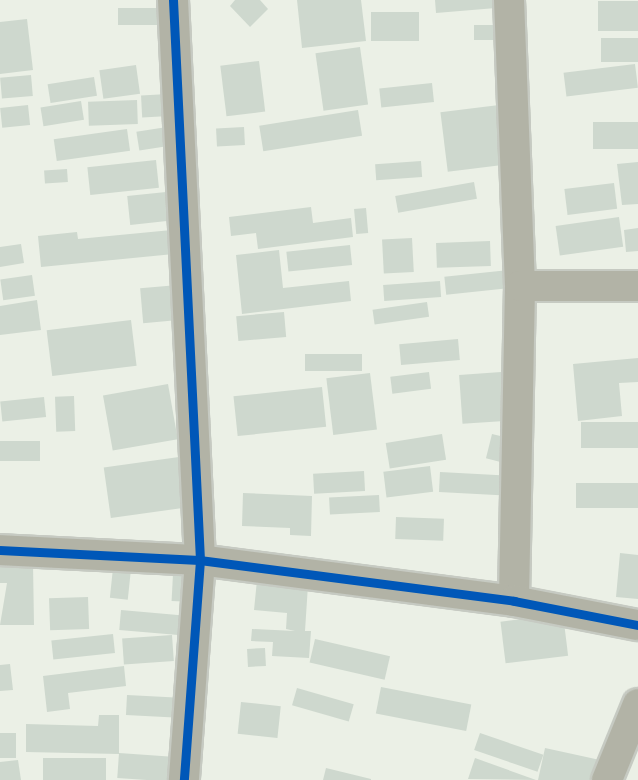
<!DOCTYPE html>
<style>
body{margin:0}
#map{position:relative;width:638px;height:780px;overflow:hidden;background:#ebf0e6;font-family:Inter,sans-serif}
div>[style]{position:absolute}
.building>*{inset:0;background:#ced8ce;transform-origin:0 0}
.roads{filter:drop-shadow(2px 0 #c6cac2) drop-shadow(-2px 0 #c6cac2) drop-shadow(0 2px #c6cac2) drop-shadow(0 -2px #c6cac2)}
.street>*{height:30px;margin:-15px;padding:0 15px;transform-origin:15px;border-radius:15px;background:#b2b3a6}
.cycleway>*{height:9px;margin:-4.5px;padding:0 4.5px;transform-origin:4.5px;border-radius:4.5px;background:#0057b8}
span{translate:-50% -50%;white-space:nowrap;text-align:center;line-height:1.15;-webkit-text-stroke:4.5px #fdfffb;paint-order:stroke}
</style>
<div id="map">
<div class="building">
<div style="clip-path:polygon(235px 0,260px 0,268px 9px,250px 27px,230px 6px)"></div>
<div style="clip-path:polygon(297px 0,361px 0,366px 41px,302px 48px)"></div>
<div style="clip-path:polygon(435px 0,507px 0,508px 7px,436px 13px)"></div>
<div style="left:638px;top:1px;width:30px;height:40px;rotate:90deg"></div>
<div style="left:161px;top:8px;width:17px;height:43px;rotate:90deg"></div>
<div style="left:419px;top:12px;width:29px;height:48px;rotate:90deg"></div>
<div style="clip-path:polygon(27px 19px,33px 70px,0 74px,0 22px)"></div>
<div style="left:474px;top:25px;width:29px;height:15px"></div>
<div style="left:638px;top:38px;width:24px;height:37px;rotate:90deg"></div>
<div style="left:360px;top:47px;width:58px;height:45px;rotate:82deg"></div>
<div style="left:259px;top:61px;width:51px;height:39px;rotate:83deg"></div>
<div style="left:635px;top:64px;width:24px;height:72px;rotate:83deg"></div>
<div style="left:136px;top:65px;width:29px;height:37px;rotate:82deg"></div>
<div style="left:31px;top:75px;width:21px;height:31px;rotate:85deg"></div>
<div style="left:94px;top:77px;width:19px;height:47px;rotate:81deg"></div>
<div style="left:432px;top:83px;width:19px;height:53px;rotate:84deg"></div>
<div style="left:168px;top:94px;width:22px;height:27px;rotate:87deg"></div>
<div style="left:137px;top:100px;width:24px;height:49px;rotate:88deg"></div>
<div style="left:81px;top:101px;width:19px;height:41px;rotate:81deg"></div>
<div style="left:28px;top:105px;width:20px;height:28px;rotate:84deg"></div>
<div style="left:499px;top:105px;width:60px;height:59px;rotate:83deg"></div>
<div style="left:358px;top:110px;width:26px;height:100px;rotate:81deg"></div>
<div style="left:638px;top:122px;width:27px;height:45px;rotate:90deg"></div>
<div style="left:167px;top:127px;width:19px;height:31px;rotate:81deg"></div>
<div style="left:244px;top:127px;width:18px;height:28px;rotate:87deg"></div>
<div style="left:127px;top:129px;width:22px;height:74px;rotate:82deg"></div>
<div style="left:156px;top:160px;width:28px;height:69px;rotate:84deg"></div>
<div style="left:421px;top:161px;width:16px;height:46px;rotate:86deg"></div>
<div style="clip-path:polygon(638px 162px,638px 204px,622px 205px,617px 164px)"></div>
<div style="left:67px;top:169px;width:13px;height:23px;rotate:86deg"></div>
<div style="left:474px;top:182px;width:17px;height:80px;rotate:80deg"></div>
<div style="left:614px;top:183px;width:26px;height:50px;rotate:83deg"></div>
<div style="left:166px;top:192px;width:29px;height:39px;rotate:84deg"></div>
<div style="clip-path:polygon(311px 207px,313px 223px,351px 218px,353px 237px,258px 249px,256px 233px,231px 236px,229px 217px)"></div>
<div style="left:366px;top:208px;width:25px;height:12px;rotate:85deg"></div>
<div style="left:619px;top:217px;width:30px;height:64px;rotate:82deg"></div>
<div style="clip-path:polygon(638px 228px,638px 251px,626px 252px,624px 230px)"></div>
<div style="clip-path:polygon(182px 229px,184px 253px,41px 267px,38px 236px,77px 232px,78px 239px)"></div>
<div style="left:412px;top:238px;width:34px;height:30px;rotate:87deg"></div>
<div style="left:490px;top:241px;width:25px;height:54px;rotate:88deg"></div>
<div style="clip-path:polygon(21px 244px,24px 263px,0 267px,0 247px)"></div>
<div style="left:350px;top:245px;width:20px;height:64px;rotate:84deg"></div>
<div style="clip-path:polygon(279px 250px,283px 288px,349px 281px,351px 301px,242px 314px,236px 255px)"></div>
<div style="left:509px;top:270px;width:18px;height:65px;rotate:84deg"></div>
<div style="left:32px;top:275px;width:21px;height:32px;rotate:82deg"></div>
<div style="left:440px;top:281px;width:16px;height:57px;rotate:86deg"></div>
<div style="left:178px;top:285px;width:35px;height:38px;rotate:85deg"></div>
<div style="clip-path:polygon(37px 300px,41px 330px,0 335px,0 306px)"></div>
<div style="left:427px;top:302px;width:15px;height:55px;rotate:82deg"></div>
<div style="left:284px;top:312px;width:25px;height:48px;rotate:85deg"></div>
<div style="left:131px;top:320px;width:46px;height:85px;rotate:83deg"></div>
<div style="left:458px;top:339px;width:21px;height:59px;rotate:85deg"></div>
<div style="left:305px;top:354px;width:57px;height:17px"></div>
<div style="clip-path:polygon(638px 358px,638px 382px,619px 383px,622px 416px,578px 421px,573px 364px)"></div>
<div style="left:429px;top:372px;width:17px;height:39px;rotate:83deg"></div>
<div style="left:501px;top:372px;width:49px;height:42px;rotate:86deg"></div>
<div style="left:370px;top:373px;width:57px;height:44px;rotate:83deg"></div>
<div style="left:168px;top:384px;width:56px;height:66px;rotate:80deg"></div>
<div style="left:322px;top:387px;width:40px;height:89px;rotate:84deg"></div>
<div style="left:74px;top:396px;width:35px;height:19px;rotate:88deg"></div>
<div style="left:44px;top:397px;width:20px;height:44px;rotate:84deg"></div>
<div style="left:638px;top:422px;width:26px;height:57px;rotate:90deg"></div>
<div style="left:442px;top:434px;width:26px;height:57px;rotate:81deg"></div>
<div style="left:492px;top:434px;width:16px;height:25px;rotate:14deg"></div>
<div style="left:0;top:441px;width:40px;height:20px"></div>
<div style="left:179px;top:457px;width:51px;height:76px;rotate:82deg"></div>
<div style="left:430px;top:466px;width:26px;height:47px;rotate:83deg"></div>
<div style="left:364px;top:471px;width:20px;height:51px;rotate:87deg"></div>
<div style="left:440px;top:472px;width:71px;height:20px;rotate:3deg"></div>
<div style="left:638px;top:483px;width:25px;height:62px;rotate:90deg"></div>
<div style="clip-path:polygon(243px 493px,312px 496px,311px 536px,290px 535px,290px 528px,242px 526px)"></div>
<div style="left:379px;top:495px;width:17px;height:50px;rotate:87deg"></div>
<div style="left:396px;top:517px;width:48px;height:22px;rotate:2deg"></div>
<div style="clip-path:polygon(620px 553px,638px 555px,638px 599px,616px 597px)"></div>
<div style="clip-path:polygon(0 563px,33px 563px,34px 625px,0 625px,7px 583px,0 583px)"></div>
<div style="left:113px;top:568px;width:18px;height:30px;rotate:6deg"></div>
<div style="left:173px;top:574px;width:22px;height:27px;rotate:3deg"></div>
<div style="clip-path:polygon(257px 580px,308px 585px,305px 631px,311px 631px,309px 658px,272px 656px,273px 642px,251px 641px,252px 629px,295px 631px,286px 629px,287px 613px,254px 610px)"></div>
<div style="left:88px;top:597px;width:32px;height:39px;rotate:88deg"></div>
<div style="left:121px;top:610px;width:74px;height:20px;rotate:5deg"></div>
<div style="left:563px;top:614px;width:42px;height:63px;rotate:83deg"></div>
<div style="left:113px;top:634px;width:19px;height:62px;rotate:84deg"></div>
<div style="left:172px;top:635px;width:26px;height:50px;rotate:86deg"></div>
<div style="left:315px;top:639px;width:77px;height:24px;rotate:13deg"></div>
<div style="left:265px;top:648px;width:18px;height:18px;rotate:87deg"></div>
<div style="clip-path:polygon(10px 664px,13px 690px,0 691px,0 665px)"></div>
<div style="clip-path:polygon(124px 666px,126px 686px,68px 693px,70px 709px,47px 712px,43px 676px)"></div>
<div style="left:381px;top:687px;width:92px;height:27px;rotate:11deg"></div>
<div style="left:297px;top:688px;width:59px;height:18px;rotate:16deg"></div>
<div style="left:127px;top:695px;width:53px;height:20px;rotate:3deg"></div>
<div style="left:241px;top:702px;width:40px;height:32px;rotate:6deg"></div>
<div style="clip-path:polygon(99px 715px,119px 715px,119px 754px,26px 752px,26px 724px,98px 726px)"></div>
<div style="left:0;top:733px;width:16px;height:25px"></div>
<div style="left:480px;top:733px;width:67px;height:18px;rotate:19deg"></div>
<div style="clip-path:polygon(545px 748px,600px 760px,595px 780px,538px 780px)"></div>
<div style="left:119px;top:753px;width:64px;height:25px;rotate:4deg"></div>
<div style="left:43px;top:758px;width:63px;height:22px"></div>
<div style="clip-path:polygon(475px 758px,536px 780px,468px 779px)"></div>
<div style="clip-path:polygon(18px 760px,21px 780px,0 780px,0 762px)"></div>
<div style="clip-path:polygon(326px 768px,371px 779px,371px 780px,323px 780px)"></div>
</div>
<div class="roads">
<div class="street">
<div style="left:173px;top:0;width:561px;rotate:87.24deg"></div>
<div style="left:200px;top:560px;width:221px;rotate:94.2deg"></div>
<div style="left:509px;top:0;width:286px;rotate:87.8deg"></div>
<div style="left:520px;top:286px;width:315px;rotate:91.1deg"></div>
<div style="left:520px;top:286px;width:118px"></div>
<div style="left:0;top:550px;width:200px;rotate:2.9deg"></div>
<div style="left:200px;top:560px;width:317px;rotate:7.4deg"></div>
<div style="left:514px;top:601px;width:126px;rotate:11deg"></div>
<div style="left:607px;top:780px;width:82px;rotate:-67.8deg"></div>
</div>
</div>
<div class="cycleway">
<div style="left:173px;top:0;width:561px;rotate:87.24deg"></div>
<div style="left:200px;top:560px;width:221px;rotate:94.2deg"></div>
<div style="left:0;top:550px;width:200px;rotate:2.9deg"></div>
<div style="left:200px;top:560px;width:317px;rotate:7.4deg"></div>
<div style="left:514px;top:601px;width:126px;rotate:11deg"></div>
</div>
</div>
